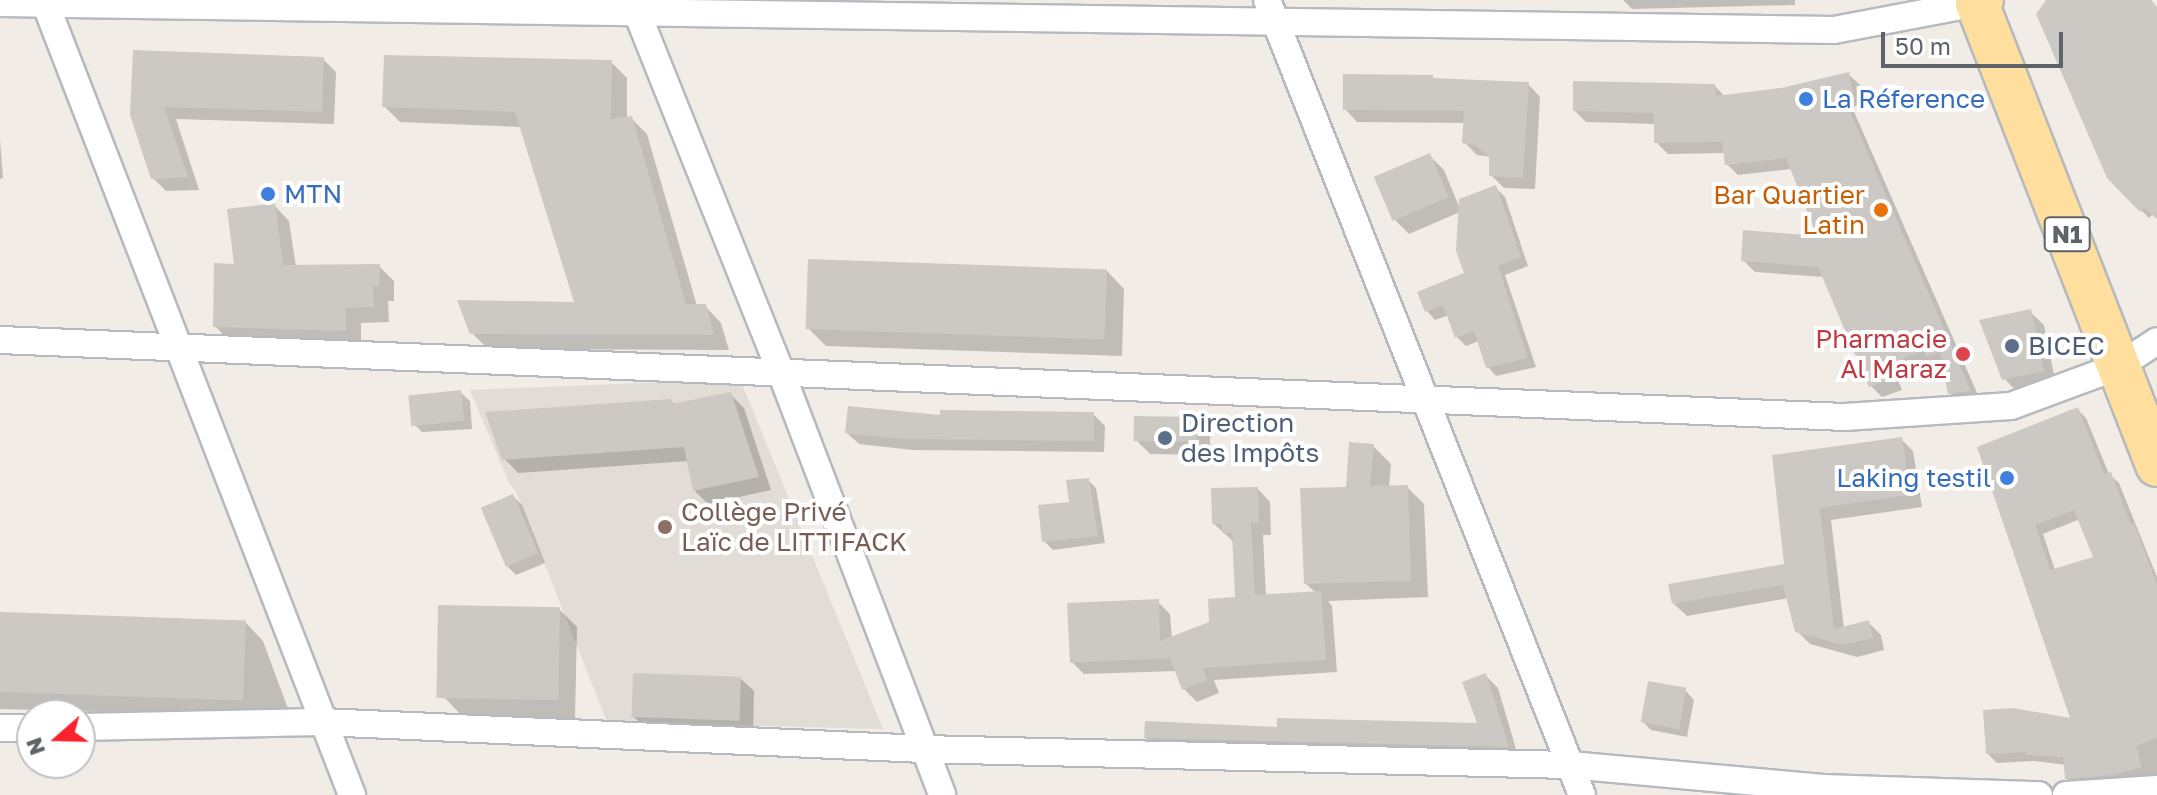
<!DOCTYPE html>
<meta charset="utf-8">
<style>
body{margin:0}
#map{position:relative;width:2157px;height:795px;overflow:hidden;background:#f1ede6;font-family:"Golos Text",sans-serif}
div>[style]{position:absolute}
.education>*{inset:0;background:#e1dcd5}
.shadow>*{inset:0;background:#0003}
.building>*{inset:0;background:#ccc8c3;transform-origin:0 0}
.roads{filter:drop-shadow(2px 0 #b6babe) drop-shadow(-2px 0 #b6babe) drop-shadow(0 2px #b6babe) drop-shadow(0 -2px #b6babe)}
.minor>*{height:26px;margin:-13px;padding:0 13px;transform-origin:13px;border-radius:13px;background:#fff}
.trunk>*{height:42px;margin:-21px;padding:0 21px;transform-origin:21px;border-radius:21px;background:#ffde9e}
.dots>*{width:22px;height:22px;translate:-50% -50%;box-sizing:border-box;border:4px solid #fff;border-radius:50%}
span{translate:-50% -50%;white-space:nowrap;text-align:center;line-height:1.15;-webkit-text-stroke:8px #fff;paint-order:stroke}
.shield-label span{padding:2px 6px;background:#fff;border:2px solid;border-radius:6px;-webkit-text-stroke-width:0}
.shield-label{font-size:24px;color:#5d6368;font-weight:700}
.shop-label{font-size:26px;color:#366cbe}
.left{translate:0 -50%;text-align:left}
.right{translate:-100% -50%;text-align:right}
.food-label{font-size:26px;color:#c56008}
.health-label{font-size:26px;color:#be3a42}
.service-label{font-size:26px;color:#4e5e75}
.education-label{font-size:26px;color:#785e54}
.north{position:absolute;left:16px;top:699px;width:80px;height:80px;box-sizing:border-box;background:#fff;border:2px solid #bec1c3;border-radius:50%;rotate:250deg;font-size:22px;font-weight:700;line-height:32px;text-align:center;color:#5d6368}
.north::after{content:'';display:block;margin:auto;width:28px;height:36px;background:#fb222b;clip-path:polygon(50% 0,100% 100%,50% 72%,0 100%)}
.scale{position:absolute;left:1881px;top:32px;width:182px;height:36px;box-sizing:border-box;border:4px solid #5d6368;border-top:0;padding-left:10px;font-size:24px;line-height:28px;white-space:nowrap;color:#5d6368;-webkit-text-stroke:6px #fff;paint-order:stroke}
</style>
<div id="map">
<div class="education">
<div style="clip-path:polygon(740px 379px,883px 729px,607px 722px,516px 492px,509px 483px,470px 390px)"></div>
</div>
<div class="shadow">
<div style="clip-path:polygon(1623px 0,1795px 0,1795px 5px,1632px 9px)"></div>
<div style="clip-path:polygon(2048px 0,2150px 0,2157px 9px,2157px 217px,2153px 214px,2149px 218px,2108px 177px)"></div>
<div style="clip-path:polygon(323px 59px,336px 72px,334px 124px,176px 119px,199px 190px,166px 191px,153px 178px,132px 115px)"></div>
<div style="clip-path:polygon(611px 62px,627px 78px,627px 119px,631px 118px,647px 134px,697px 306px,705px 306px,721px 323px,729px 350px,488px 349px,472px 333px,576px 304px,522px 127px,400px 122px,384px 106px)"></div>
<div style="clip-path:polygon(1848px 74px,1860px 85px,1863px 104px,1852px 107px,1981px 402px,1962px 404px,1950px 393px,1945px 365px,1939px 367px,1933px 362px,1897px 377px,1902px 390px,1882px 397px,1871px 386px,1824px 277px,1755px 272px,1743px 260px,1820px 238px,1792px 169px,1738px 175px,1727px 164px,1726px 153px,1668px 154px,1656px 142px,1656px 124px,1586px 122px,1575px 111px,1715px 86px,1725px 97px,1782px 90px)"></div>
<div style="clip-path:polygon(1432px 77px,1436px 81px,1528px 84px,1540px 97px,1535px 189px,1504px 188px,1491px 175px,1491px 157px,1477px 155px,1464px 142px,1466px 123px,1357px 122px,1345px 109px)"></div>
<div style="clip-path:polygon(0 139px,3px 178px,0 179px)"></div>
<div style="clip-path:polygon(1430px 156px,1444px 170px,1460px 209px,1496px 188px,1505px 197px,1528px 266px,1505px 275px,1536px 367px,1496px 376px,1488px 367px,1479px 341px,1466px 346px,1457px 337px,1449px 315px,1435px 320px,1427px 311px,1467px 274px,1460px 212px,1409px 234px,1395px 220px)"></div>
<div style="clip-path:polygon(274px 205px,289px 221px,296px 267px,379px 266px,394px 281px,394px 301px,388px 301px,389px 322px,361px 323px,361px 345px,230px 342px,215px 326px,237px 266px)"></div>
<div style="clip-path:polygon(1106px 270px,1124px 289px,1122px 356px,826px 346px,808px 328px)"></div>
<div style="clip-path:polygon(2030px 312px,2044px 325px,2056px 385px,2018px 393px,2004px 378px)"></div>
<div style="clip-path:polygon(460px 392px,470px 401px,472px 429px,422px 432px,413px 423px)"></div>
<div style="clip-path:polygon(730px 394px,744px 408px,771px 490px,708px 504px,694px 490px,688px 461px,518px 473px,504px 458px,671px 401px,675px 405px)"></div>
<div style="clip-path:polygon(evenodd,2077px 409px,2086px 418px,2109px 474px,2119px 483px,2157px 577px,2157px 774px,2123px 783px,2076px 787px,2067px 778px,2066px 765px,2035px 761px,1997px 763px,1988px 754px,2073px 720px,1980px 449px,2077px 409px,2080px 519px,2096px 559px,2055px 570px,2043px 534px,2080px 519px)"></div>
<div style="clip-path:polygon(1093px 414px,1105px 426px,1104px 452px,913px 450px,859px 444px,847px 433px,942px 417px)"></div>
<div style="clip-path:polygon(1196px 419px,1210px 433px,1210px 455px,1150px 454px,1136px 440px)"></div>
<div style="clip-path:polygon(1901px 439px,1913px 451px,1922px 507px,1831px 520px,1844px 628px,1868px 622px,1881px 635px,1884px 650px,1857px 657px,1810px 644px,1797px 631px,1789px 598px,1687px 616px,1674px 604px,1786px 565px,1774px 457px)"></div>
<div style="clip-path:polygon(1373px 446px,1391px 464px,1389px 487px,1407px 487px,1424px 504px,1428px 597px,1328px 601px,1332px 606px,1337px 672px,1214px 680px,1219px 693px,1197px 702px,1184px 689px,1176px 671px,1084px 674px,1072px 662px,1158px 602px,1170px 614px,1172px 639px,1211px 623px,1238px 599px,1235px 543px,1214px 524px,1258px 489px,1270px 502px,1271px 535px,1263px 535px,1266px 597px,1316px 593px,1305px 583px,1348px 489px)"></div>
<div style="clip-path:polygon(1088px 480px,1096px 488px,1105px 543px,1053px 550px,1044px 541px)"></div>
<div style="clip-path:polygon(513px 496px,522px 505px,545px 563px,516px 575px,507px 566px)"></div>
<div style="clip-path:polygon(559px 609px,577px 627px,575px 719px,462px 716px,444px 697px)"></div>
<div style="clip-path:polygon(0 614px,245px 622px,263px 641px,291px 717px,0 709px)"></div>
<div style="clip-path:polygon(1486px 676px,1498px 688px,1519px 759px,1159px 750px,1146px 738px,1279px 729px,1480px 725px)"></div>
<div style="clip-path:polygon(740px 678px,754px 691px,753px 734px,648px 731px,634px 717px)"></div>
<div style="clip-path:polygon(1685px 690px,1694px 700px,1687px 737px,1651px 730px,1642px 721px)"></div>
</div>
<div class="building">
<div style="clip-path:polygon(2046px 0,2151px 0,2157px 7px,2157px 219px,2144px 208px,2140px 212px,2107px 178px,2036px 14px)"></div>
<div style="clip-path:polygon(133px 50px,324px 57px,322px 112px,164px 107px,188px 177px,151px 179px,130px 115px)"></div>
<div style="clip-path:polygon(384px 55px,612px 60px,611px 119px,632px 116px,686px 304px,706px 304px,714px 335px,470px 334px,457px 300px,574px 302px,515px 112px,382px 107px)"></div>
<div style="clip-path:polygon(1849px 72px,1853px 93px,1843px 96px,1971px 391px,1948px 394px,1940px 352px,1926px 357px,1923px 350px,1887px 366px,1892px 379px,1869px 387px,1818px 267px,1741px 261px,1743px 230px,1817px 236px,1786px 158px,1725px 165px,1722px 142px,1654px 143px,1654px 113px,1573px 111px,1573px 81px,1715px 84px,1716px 96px,1781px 88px)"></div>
<div style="clip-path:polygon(1343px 74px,1433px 75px,1433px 78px,1529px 82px,1523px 178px,1489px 176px,1489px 157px,1475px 145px,1462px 143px,1464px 111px,1343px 110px)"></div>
<div style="left:1430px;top:153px;width:48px;height:61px;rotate:67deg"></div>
<div style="clip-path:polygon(1496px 185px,1521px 257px,1498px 266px,1528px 358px,1486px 368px,1474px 331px,1455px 338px,1443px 305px,1425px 312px,1417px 292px,1464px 273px,1456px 251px,1459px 199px)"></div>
<div style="clip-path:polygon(275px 203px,283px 265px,380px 264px,379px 286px,373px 286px,374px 307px,346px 308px,346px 331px,213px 327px,214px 263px,234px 264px,227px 209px)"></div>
<div style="left:808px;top:259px;width:299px;height:70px;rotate:2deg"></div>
<div style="clip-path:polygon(2031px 309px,2044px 371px,2002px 380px,1979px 320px)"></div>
<div style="left:461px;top:390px;width:31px;height:53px;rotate:84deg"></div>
<div style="clip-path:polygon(731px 392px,759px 477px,693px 491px,684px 447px,502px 460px,485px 412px,671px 399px,672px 404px)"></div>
<div style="clip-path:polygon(848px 406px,940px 415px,940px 410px,1094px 412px,1094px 441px,900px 439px,845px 433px)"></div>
<div style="clip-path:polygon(evenodd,2078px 407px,2104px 474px,2111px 472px,2131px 525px,2134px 523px,2157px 585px,2157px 738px,2136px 746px,2142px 767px,2113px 775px,2065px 779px,2063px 757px,2027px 755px,2026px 752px,1986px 754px,1983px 710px,2013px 708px,2070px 718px,1977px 447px,2078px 407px,2074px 510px,2093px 557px,2050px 570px,2035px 525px,2074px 510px)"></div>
<div style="left:1134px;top:416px;width:63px;height:25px;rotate:1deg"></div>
<div style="clip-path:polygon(1902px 437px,1910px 495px,1820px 508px,1834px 629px,1869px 620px,1873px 638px,1843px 645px,1795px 632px,1783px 585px,1672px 604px,1668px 584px,1784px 564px,1772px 455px)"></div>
<div style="clip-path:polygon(1349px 442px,1374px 444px,1370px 486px,1408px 485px,1411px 581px,1304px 584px,1300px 488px,1346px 487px)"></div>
<div style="clip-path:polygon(1089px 478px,1098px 536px,1042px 542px,1038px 505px,1069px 502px,1066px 480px)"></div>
<div style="clip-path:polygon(1258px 487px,1259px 523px,1251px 523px,1255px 595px,1321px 591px,1326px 660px,1203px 668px,1207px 680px,1182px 690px,1170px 658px,1070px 663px,1067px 603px,1159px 599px,1160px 641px,1209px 622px,1208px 599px,1235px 597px,1232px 533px,1222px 533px,1222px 524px,1212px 524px,1211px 488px)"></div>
<div style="left:513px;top:494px;width:64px;height:35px;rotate:67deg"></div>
<div style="left:438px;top:605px;width:122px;height:93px;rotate:1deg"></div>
<div style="left:0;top:612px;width:246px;height:80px;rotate:2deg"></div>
<div style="left:633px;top:673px;width:108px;height:44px;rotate:2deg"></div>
<div style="clip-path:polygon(1486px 673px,1509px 747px,1144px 738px,1145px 721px,1277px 727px,1277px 718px,1477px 723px,1462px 682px)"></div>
<div style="left:1648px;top:681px;width:39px;height:42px;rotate:10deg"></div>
</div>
<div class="roads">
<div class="minor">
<div style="left:44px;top:0;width:853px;rotate:68.82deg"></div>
<div style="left:632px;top:0;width:404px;rotate:68.2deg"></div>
<div style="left:782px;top:375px;width:449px;rotate:69.1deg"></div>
<div style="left:1267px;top:0;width:855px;rotate:68.39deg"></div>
<div style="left:0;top:3px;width:1834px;rotate:0.84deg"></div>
<div style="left:1834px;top:30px;width:146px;rotate:-10.7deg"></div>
<div style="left:0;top:340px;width:1847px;rotate:2.39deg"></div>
<div style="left:1845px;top:417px;width:166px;rotate:-3.8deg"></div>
<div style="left:2011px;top:406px;width:115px;rotate:-20.3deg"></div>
<div style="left:2119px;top:366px;width:45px;rotate:-33.3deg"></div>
<div style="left:80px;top:727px;width:242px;rotate:-1.2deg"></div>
<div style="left:322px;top:722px;width:602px;rotate:2.57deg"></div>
<div style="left:923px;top:749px;width:647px;rotate:1.42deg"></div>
<div style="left:1570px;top:765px;width:254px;rotate:5.2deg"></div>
<div style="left:1823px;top:788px;width:216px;rotate:1.9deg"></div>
<div style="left:0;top:728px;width:32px"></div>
<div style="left:2066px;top:795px;width:91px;rotate:-3.8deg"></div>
</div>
<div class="trunk">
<div style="left:1982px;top:0;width:6px;rotate:149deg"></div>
<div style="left:1977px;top:3px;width:496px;rotate:68.7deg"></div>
</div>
</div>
<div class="dots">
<div style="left:1806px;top:99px;background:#3f7fe0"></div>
<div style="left:268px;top:194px;background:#3f7fe0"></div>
<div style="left:1881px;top:210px;background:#e8710a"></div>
<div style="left:2012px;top:346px;background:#5c6f8a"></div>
<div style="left:1963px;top:354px;background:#e0444e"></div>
<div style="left:1165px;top:438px;background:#5c6f8a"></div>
<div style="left:2007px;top:478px;background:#3f7fe0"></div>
<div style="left:665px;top:527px;background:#8d6e63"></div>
</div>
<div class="shield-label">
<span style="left:2067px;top:234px">N1</span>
</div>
<div class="shop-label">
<span class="left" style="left:1822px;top:99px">La Réference</span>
<span class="left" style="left:284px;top:194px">MTN</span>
<span class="right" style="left:1991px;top:478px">Laking testil</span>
</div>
<div class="food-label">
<span class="right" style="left:1865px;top:210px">Bar Quartier<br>Latin</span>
</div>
<div class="health-label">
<span class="right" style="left:1947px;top:354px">Pharmacie<br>Al Maraz</span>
</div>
<div class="service-label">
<span class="left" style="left:2028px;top:346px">BICEC</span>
<span class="left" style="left:1181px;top:438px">Direction<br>des Impôts</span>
</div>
<div class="education-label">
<span class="left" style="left:681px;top:527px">Collège Privé<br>Laïc de LITTIFACK</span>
</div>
<div class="north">N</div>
<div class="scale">50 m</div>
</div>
